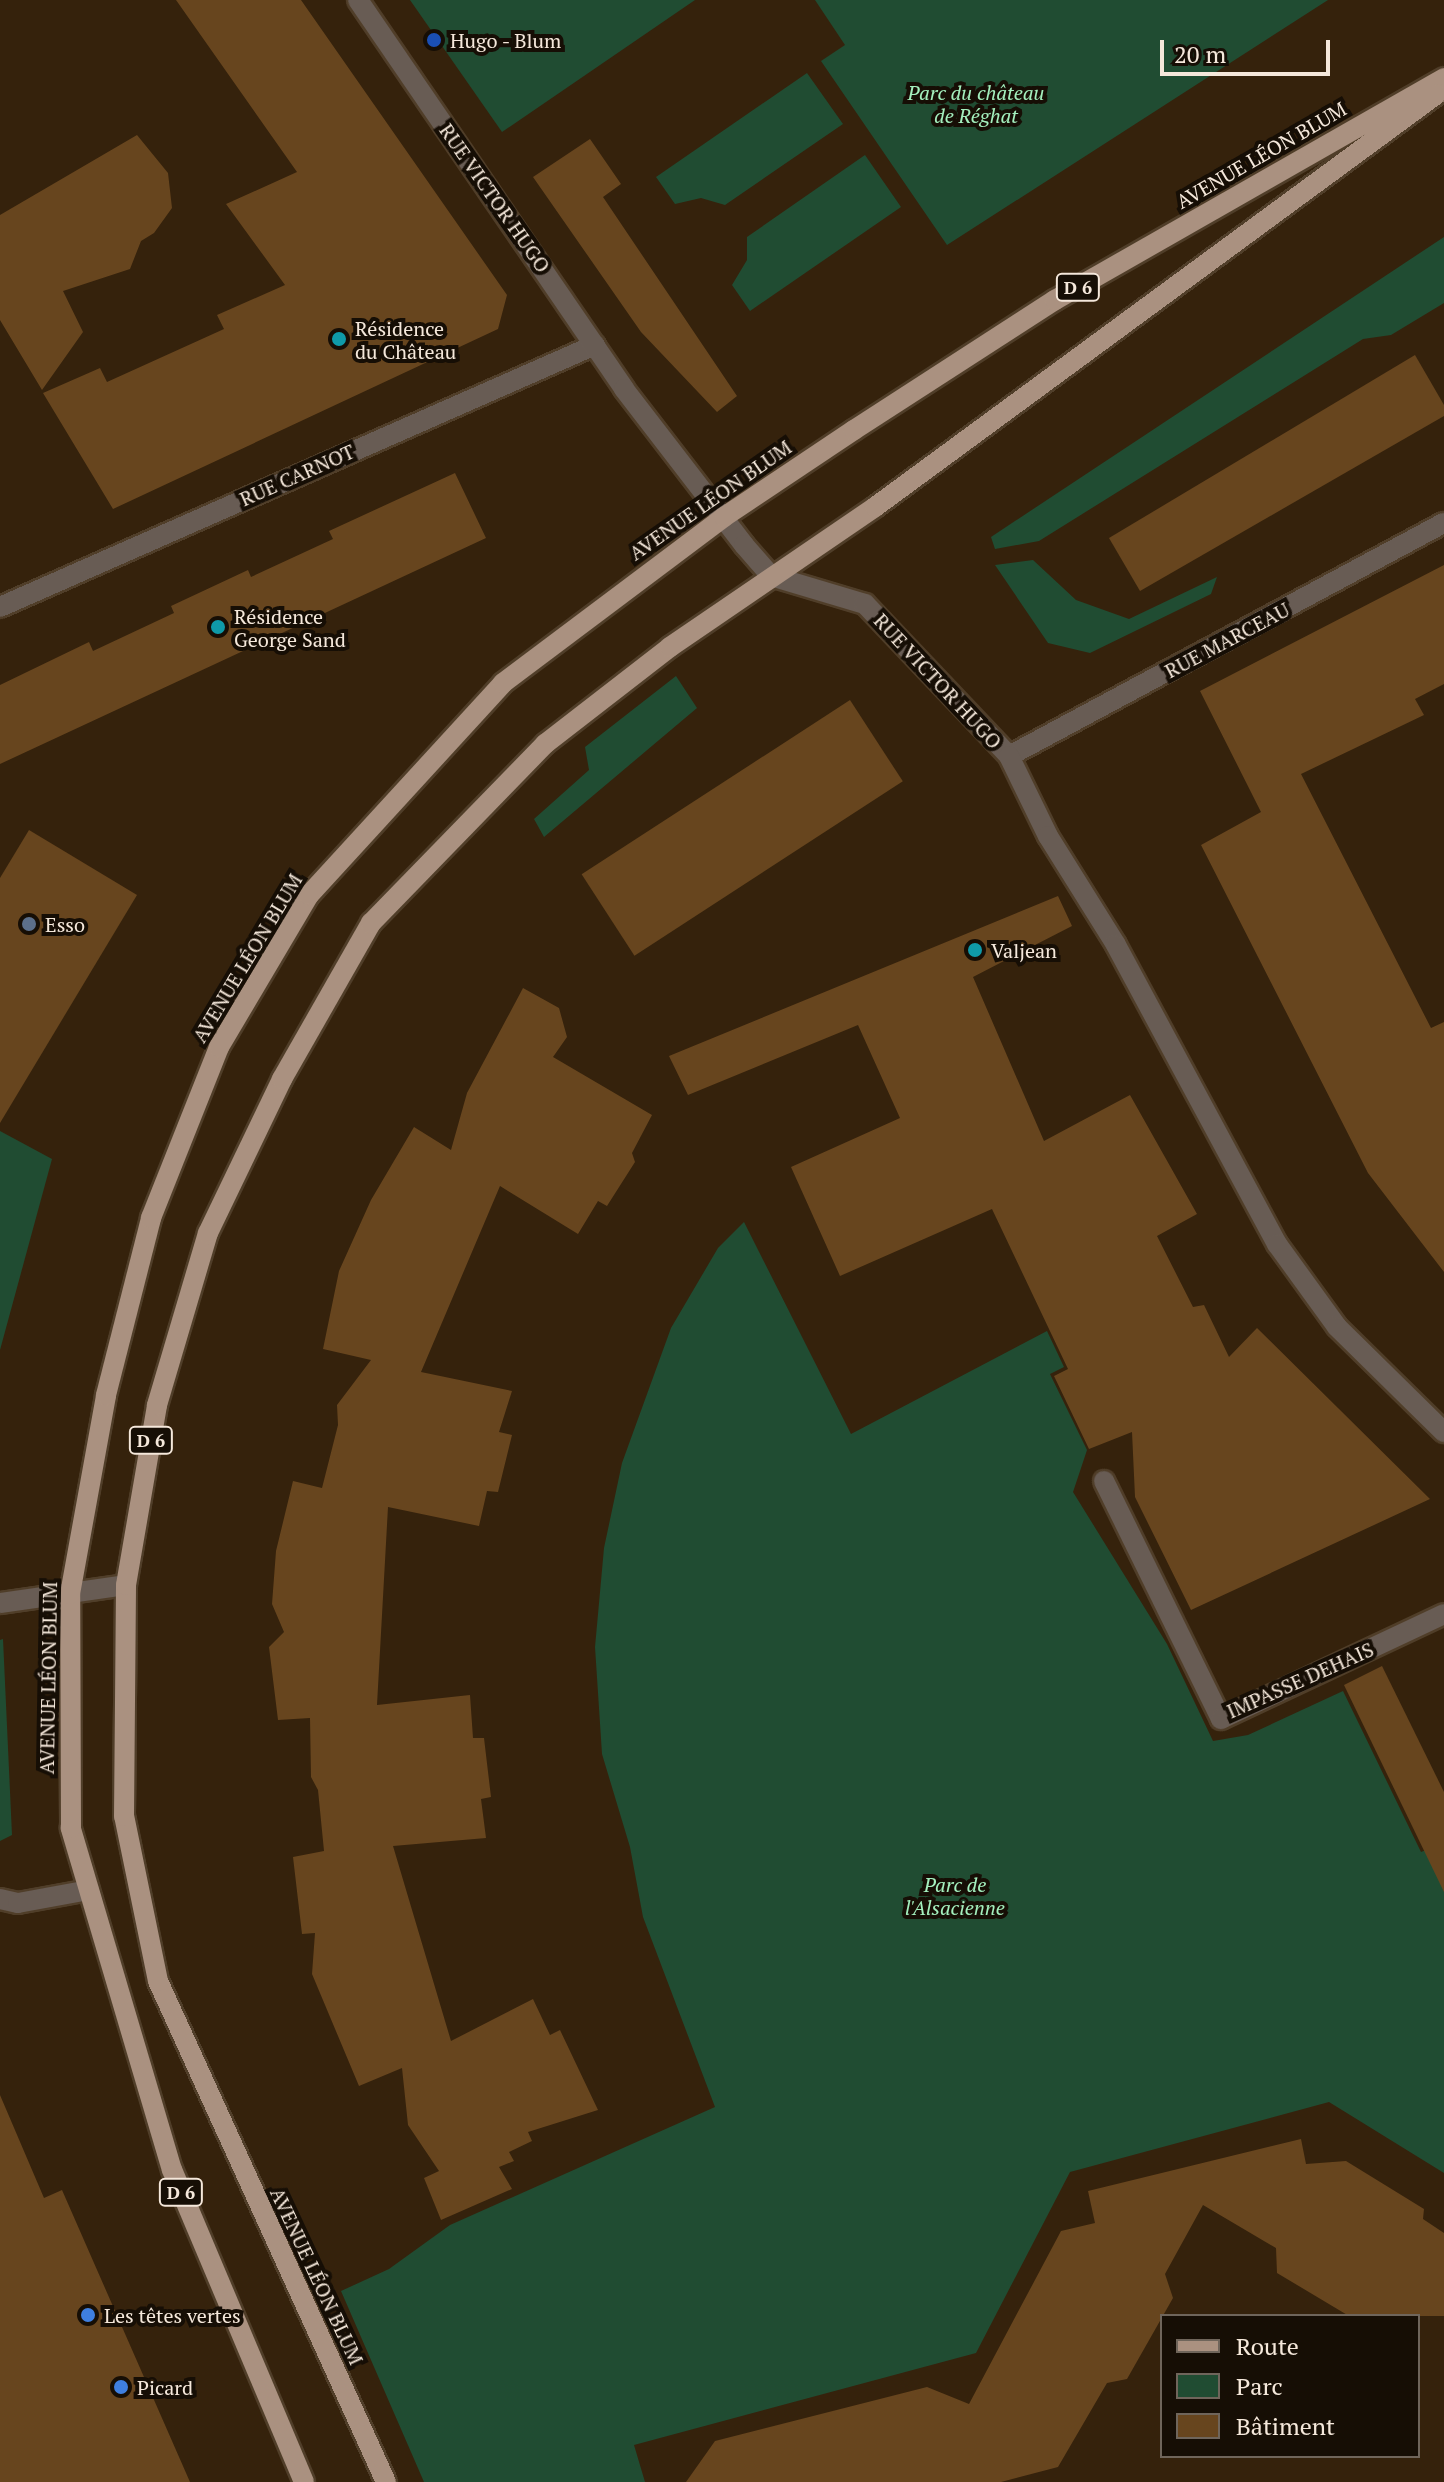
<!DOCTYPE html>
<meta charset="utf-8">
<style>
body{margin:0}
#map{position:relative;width:1444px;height:2482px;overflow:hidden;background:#35220c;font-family:"PT Serif",serif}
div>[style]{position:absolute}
.green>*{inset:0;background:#204c32}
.building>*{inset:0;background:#67451e;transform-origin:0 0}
.roads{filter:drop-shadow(2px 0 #503e29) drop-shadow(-2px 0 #503e29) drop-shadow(0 2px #503e29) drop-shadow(0 -2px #503e29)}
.minor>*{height:20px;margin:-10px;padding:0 10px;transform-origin:10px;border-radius:10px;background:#685c54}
.tertiary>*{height:20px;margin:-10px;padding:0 10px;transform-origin:10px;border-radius:10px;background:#685c54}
.primary>*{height:20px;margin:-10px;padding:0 10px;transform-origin:10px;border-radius:10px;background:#aa9180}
.dots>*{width:22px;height:22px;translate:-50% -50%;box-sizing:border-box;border:4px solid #160e05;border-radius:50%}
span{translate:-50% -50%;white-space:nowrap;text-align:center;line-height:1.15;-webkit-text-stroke:8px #160e05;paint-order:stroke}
.shield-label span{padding:2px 6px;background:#160e05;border:2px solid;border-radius:6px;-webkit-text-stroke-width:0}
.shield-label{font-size:18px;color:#f5e8db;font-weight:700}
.poi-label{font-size:20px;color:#f5e8db}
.left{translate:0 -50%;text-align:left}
.park-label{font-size:20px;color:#a4f0be;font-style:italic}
.street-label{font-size:20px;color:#f5e8db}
.legend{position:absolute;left:1160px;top:2314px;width:260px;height:144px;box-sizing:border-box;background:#160e05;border:2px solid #6f655b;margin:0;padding:10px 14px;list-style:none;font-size:24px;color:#f5e8db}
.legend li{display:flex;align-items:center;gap:16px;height:40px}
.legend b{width:40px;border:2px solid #6f655b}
.scale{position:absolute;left:1160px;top:40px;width:170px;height:36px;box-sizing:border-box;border:4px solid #f5e8db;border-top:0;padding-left:10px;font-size:24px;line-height:28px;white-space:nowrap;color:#f5e8db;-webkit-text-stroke:6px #160e05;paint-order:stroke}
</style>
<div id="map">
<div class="green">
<div style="clip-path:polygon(410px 0,695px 0,502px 132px)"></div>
<div style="clip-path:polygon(815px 0,1328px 0,947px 245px,821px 61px,845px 45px)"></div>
<div style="clip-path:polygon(807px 73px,843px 124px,725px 205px,701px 198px,675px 204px,656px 177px)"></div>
<div style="clip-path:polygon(865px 155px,901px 207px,750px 311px,732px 285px,747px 260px,747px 237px)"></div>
<div style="clip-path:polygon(1444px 237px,1444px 303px,1391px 335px,1363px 339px,1039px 541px,995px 549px,991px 537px)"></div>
<div style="clip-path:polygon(1033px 560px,1076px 600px,1129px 619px,1217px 577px,1211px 594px,1090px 653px,1048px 643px,995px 565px)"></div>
<div style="clip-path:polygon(676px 676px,697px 708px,544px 837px,534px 819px,589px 770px,585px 747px)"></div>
<div style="clip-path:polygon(0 1131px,52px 1159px,0 1350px)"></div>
<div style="clip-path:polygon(744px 1222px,851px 1434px,1047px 1331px,1064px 1367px,1050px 1374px,1087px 1450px,1073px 1492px,1167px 1644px,1213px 1741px,1248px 1735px,1343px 1691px,1421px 1852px,1444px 1843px,1444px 2173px,1329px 2102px,1070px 2172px,976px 2353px,634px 2445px,645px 2482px,424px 2482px,341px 2291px,389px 2269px,450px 2225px,715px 2107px,643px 1917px,630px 1847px,602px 1754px,595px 1647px,604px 1548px,622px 1463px,671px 1328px,718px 1248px)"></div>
<div style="clip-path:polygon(3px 1639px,12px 1835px,0 1841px,0 1640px)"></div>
</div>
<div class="building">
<div style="clip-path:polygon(176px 0,301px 0,507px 295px,498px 329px,113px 509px,43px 393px,100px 368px,107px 382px,224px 329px,217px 315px,285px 285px,226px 204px,297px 172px)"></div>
<div style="clip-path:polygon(137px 135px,168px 173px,172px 208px,154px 233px,141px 241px,130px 269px,63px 291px,83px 332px,42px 390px,0 320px,0 215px)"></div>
<div style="clip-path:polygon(590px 139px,621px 184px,603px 197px,737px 396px,717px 412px,641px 332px,533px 177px)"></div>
<div style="clip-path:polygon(1415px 355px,1444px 405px,1444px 416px,1140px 591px,1109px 538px)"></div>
<div style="clip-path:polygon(455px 473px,486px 538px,0 764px,0 685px,89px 642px,93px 651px,174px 613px,171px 606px,248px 570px,251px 577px,333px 539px,329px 531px)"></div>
<div style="clip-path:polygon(1444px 565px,1444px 684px,1415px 699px,1424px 715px,1301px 774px,1431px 1028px,1444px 1022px,1444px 1272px,1368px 1173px,1201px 845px,1261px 812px,1200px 691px)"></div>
<div style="left:850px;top:700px;width:97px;height:320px;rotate:57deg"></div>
<div style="clip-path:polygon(29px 830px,137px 895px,0 1123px,0 878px)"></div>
<div style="clip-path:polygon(1058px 896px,1072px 926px,973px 977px,1044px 1141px,1130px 1095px,1197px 1214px,1157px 1236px,1193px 1307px,1204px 1305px,1229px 1357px,1257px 1328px,1430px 1499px,1191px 1610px,1135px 1497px,1132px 1432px,1089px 1449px,1054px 1376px,1068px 1369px,992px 1209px,840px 1276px,791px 1167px,900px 1118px,858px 1025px,688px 1095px,669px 1056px)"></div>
<div style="clip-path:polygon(523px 988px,559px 1008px,567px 1037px,553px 1057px,652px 1115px,632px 1153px,635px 1162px,607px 1206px,598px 1201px,578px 1234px,500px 1186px,421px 1372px,512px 1391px,499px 1432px,512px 1435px,498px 1492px,487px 1491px,479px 1526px,388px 1507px,377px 1705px,470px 1695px,473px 1738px,484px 1738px,491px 1797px,481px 1799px,486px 1838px,393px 1846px,451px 2041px,533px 1999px,550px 2035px,560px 2030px,598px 2110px,528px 2132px,532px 2141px,509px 2152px,514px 2161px,499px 2167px,512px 2189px,441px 2220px,424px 2178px,439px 2171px,408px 2125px,402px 2068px,359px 2086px,312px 1974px,315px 1933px,302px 1934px,293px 1857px,324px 1851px,318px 1790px,311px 1777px,310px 1718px,278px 1720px,269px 1647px,284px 1632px,272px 1604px,276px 1551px,293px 1481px,322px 1488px,338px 1425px,337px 1405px,371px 1360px,323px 1349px,339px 1271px,371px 1200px,414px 1127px,451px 1150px,467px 1093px)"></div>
<div style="clip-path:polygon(1382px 1666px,1444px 1792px,1444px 1892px,1344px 1685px)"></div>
<div style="clip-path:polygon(0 2095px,44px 2198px,62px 2190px,190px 2482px,0 2482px)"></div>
<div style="clip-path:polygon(1301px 2139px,1306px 2164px,1346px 2161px,1424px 2209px,1423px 2219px,1444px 2233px,1444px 2316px,1349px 2316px,1277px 2273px,1276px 2248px,1203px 2205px,1165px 2274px,1173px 2298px,1127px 2379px,1107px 2383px,1058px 2467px,1001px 2482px,686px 2482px,715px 2441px,927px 2387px,969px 2404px,1061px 2231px,1095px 2223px,1088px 2191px)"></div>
</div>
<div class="roads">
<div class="minor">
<div style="left:0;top:607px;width:650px;rotate:-23.77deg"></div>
<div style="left:1009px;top:756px;width:493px;rotate:-28.2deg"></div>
<div style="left:1104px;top:1481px;width:265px;rotate:63.8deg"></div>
<div style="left:1221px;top:1719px;width:246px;rotate:-25.2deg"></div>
<div style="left:0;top:1603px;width:127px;rotate:-8.1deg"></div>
<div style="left:0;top:1899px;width:18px;rotate:13deg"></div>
<div style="left:18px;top:1903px;width:72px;rotate:-10.4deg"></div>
</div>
<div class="tertiary">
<div style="left:358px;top:0;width:471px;rotate:55.6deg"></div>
<div style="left:624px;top:389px;width:197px;rotate:52.4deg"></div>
<div style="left:744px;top:545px;width:41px;rotate:48.9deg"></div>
<div style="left:771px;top:576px;width:98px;rotate:16.6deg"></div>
<div style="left:865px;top:604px;width:209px;rotate:46.5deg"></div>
<div style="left:1009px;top:756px;width:89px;rotate:64deg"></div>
<div style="left:1048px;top:836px;width:128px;rotate:58deg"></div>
<div style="left:1116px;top:945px;width:340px;rotate:61.7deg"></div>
<div style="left:1277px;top:1244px;width:102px;rotate:54.1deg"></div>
<div style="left:1337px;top:1327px;width:150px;rotate:44.5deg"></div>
</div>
<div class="primary">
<div style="left:304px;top:2482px;width:339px;rotate:-112.9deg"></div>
<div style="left:172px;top:2170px;width:357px;rotate:-106.5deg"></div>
<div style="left:71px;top:1828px;width:234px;rotate:-90.2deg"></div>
<div style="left:70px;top:1594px;width:202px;rotate:-79.7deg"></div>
<div style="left:106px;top:1395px;width:183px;rotate:-75.7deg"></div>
<div style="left:151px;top:1218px;width:184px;rotate:-68.3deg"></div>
<div style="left:219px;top:1047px;width:177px;rotate:-59.4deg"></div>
<div style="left:309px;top:895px;width:287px;rotate:-47.5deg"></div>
<div style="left:503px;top:683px;width:276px;rotate:-36.9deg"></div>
<div style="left:724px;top:517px;width:156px;rotate:-33.8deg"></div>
<div style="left:854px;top:430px;width:239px;rotate:-32.9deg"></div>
<div style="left:1055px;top:300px;width:448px;rotate:-29.7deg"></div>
<div style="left:386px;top:2482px;width:550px;rotate:-114.47deg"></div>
<div style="left:158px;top:1981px;width:168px;rotate:-101.6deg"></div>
<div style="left:124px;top:1816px;width:231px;rotate:-89.5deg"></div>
<div style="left:126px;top:1585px;width:183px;rotate:-80.2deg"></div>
<div style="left:157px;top:1405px;width:179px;rotate:-73.5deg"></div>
<div style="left:208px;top:1233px;width:171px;rotate:-64.3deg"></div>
<div style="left:282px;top:1079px;width:180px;rotate:-60.3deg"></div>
<div style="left:371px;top:923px;width:250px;rotate:-45.8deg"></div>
<div style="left:545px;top:744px;width:158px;rotate:-37.8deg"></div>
<div style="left:670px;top:647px;width:248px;rotate:-34.3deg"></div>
<div style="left:875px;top:507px;width:697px;rotate:-36.31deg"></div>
</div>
</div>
<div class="dots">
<div style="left:434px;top:40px;background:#1a4fb4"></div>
<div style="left:339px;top:339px;background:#0f9aa8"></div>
<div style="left:218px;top:627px;background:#0f9aa8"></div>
<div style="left:29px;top:924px;background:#5c6f8a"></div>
<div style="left:975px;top:950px;background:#0f9aa8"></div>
<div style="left:88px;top:2315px;background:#3f7fe0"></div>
<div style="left:121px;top:2387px;background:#3f7fe0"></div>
</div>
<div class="shield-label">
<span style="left:1078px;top:287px">D 6</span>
<span style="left:151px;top:1440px">D 6</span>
<span style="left:181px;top:2192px">D 6</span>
</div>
<div class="poi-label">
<span class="left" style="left:450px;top:40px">Hugo - Blum</span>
<span class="left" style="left:355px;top:340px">Résidence<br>du Château</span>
<span class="left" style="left:234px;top:628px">Résidence<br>George Sand</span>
<span class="left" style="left:45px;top:924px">Esso</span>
<span class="left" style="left:991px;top:950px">Valjean</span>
<span class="left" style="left:104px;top:2315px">Les têtes vertes</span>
<span class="left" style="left:137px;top:2387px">Picard</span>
</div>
<div class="park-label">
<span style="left:976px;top:104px">Parc du château<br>de Réghat</span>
<span style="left:955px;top:1896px">Parc de<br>l'Alsacienne</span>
</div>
<div class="street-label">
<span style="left:1261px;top:155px;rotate:-30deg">AVENUE LÉON BLUM</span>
<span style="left:495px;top:198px;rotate:55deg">RUE VICTOR HUGO</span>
<span style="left:297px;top:475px;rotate:-24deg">RUE CARNOT</span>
<span style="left:710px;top:500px;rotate:-35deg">AVENUE LÉON BLUM</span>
<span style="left:1227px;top:640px;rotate:-28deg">RUE MARCEAU</span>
<span style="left:938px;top:681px;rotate:47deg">RUE VICTOR HUGO</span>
<span style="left:247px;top:958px;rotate:-59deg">AVENUE LÉON BLUM</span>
<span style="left:48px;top:1678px;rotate:-89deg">AVENUE LÉON BLUM</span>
<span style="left:1300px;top:1680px;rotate:-24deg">IMPASSE DEHAIS</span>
<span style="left:317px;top:2276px;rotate:65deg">AVENUE LÉON BLUM</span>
</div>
<ul class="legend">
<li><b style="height:10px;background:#aa9180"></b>Route</li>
<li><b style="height:22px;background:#204c32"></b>Parc</li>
<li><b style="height:22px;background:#67451e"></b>Bâtiment</li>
</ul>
<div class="scale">20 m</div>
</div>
